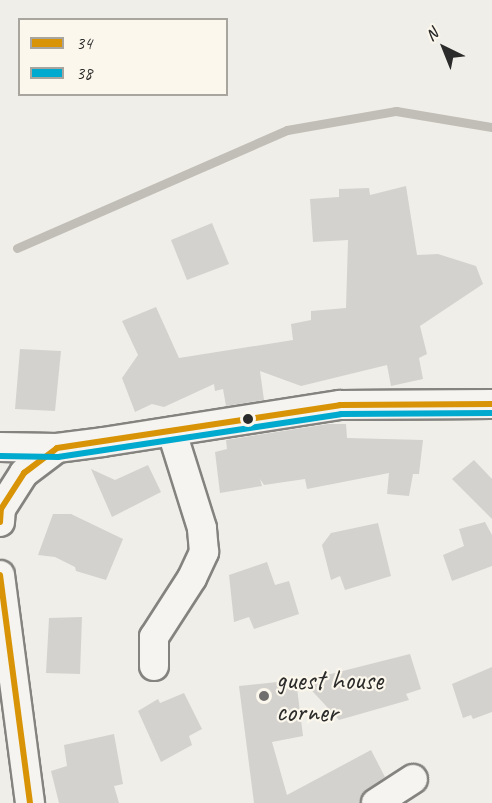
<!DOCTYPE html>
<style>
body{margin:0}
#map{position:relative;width:492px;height:803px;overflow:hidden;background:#f0eee8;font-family:Caveat,sans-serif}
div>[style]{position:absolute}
.stream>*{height:9px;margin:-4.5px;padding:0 4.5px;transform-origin:4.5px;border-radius:4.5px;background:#c0beb7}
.building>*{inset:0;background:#d4d2ce}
.roads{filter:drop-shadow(2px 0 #848380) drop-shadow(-2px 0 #848380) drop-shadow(0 2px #848380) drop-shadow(0 -2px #848380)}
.street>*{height:28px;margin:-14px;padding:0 14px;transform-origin:14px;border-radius:14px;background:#f5f4f0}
.bus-1>*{height:6px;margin:-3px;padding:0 3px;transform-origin:3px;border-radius:3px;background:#d89406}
.bus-2>*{height:6px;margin:-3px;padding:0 3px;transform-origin:3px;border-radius:3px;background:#00a9ce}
.dots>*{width:16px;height:16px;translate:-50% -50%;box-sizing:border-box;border:3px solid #fbf7ec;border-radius:50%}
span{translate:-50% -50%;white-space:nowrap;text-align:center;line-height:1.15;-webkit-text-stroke:4.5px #fbf7ec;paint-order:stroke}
.poi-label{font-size:28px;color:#2b2b2b}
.left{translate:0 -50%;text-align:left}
.legend{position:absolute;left:18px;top:18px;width:210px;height:78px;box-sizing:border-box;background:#fbf7ec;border:2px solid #a8a59f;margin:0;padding:8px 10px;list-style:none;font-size:18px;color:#2b2b2b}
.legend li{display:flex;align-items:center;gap:12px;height:30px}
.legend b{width:30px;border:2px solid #a8a59f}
.north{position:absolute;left:414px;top:18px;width:60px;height:60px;-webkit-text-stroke:4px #fbf7ec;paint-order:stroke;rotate:317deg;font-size:16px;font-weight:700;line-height:24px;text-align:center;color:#2b2b2b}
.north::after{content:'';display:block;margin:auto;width:21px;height:27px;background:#2b2b2b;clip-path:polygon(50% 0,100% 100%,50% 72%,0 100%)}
</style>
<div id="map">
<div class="stream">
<i style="left:17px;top:248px;width:295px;rotate:-23.6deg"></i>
<i style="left:287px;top:130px;width:111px;rotate:-9.9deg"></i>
<i style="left:396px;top:111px;width:97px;rotate:9.5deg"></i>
</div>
<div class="building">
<i style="clip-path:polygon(406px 186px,417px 255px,438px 254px,476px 266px,483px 284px,420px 326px,427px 354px,419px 358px,423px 379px,391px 386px,387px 365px,301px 386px,260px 371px,264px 400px,226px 406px,223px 389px,215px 391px,214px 384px,164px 407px,152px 404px,135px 412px,122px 378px,138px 355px,122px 321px,156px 307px,179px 358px,293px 340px,291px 324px,311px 320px,311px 311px,346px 308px,348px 240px,313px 242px,310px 199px,339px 197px,339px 189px,369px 188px,370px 195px)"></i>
<i style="clip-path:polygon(212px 223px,229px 264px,187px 280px,171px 240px)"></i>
<i style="clip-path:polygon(20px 349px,61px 351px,55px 411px,15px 409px)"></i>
<i style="clip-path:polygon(328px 424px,346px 424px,347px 438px,423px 440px,419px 474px,413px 474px,409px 496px,387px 494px,389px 473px,307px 489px,305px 479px,264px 485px,260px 479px,262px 486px,220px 493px,215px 452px,227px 449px,226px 440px)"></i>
<i style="clip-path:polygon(474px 460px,492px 479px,492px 519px,452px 479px)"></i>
<i style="clip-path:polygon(148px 465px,161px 492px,112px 517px,91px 469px,115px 480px)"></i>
<i style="clip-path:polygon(53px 514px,71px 514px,123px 539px,106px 580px,76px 571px,75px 567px,55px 557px,38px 555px)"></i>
<i style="clip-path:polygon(485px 522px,492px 535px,492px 566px,452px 581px,443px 555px,464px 546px,459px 529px)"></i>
<i style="clip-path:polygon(378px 523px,391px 576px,345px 590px,340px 576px,331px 580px,322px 545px,331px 533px)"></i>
<i style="clip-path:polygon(267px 562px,275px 585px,289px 581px,299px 614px,254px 629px,249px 617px,234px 622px,229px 575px)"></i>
<i style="clip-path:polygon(82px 617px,80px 674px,46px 673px,49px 618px)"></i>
<i style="clip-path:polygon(410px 654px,421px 689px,406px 694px,409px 700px,339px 720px,303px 681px)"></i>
<i style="clip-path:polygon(492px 667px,492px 712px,473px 719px,471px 715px,463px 718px,452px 684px)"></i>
<i style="clip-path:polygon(296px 680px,303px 736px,272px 742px,287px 795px,371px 750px,385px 777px,367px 790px,360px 803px,254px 803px,239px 686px)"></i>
<i style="clip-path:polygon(184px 693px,202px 729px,189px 736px,192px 745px,161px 762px,138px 711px,158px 699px,160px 703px)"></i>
<i style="clip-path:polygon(114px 734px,123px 784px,114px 786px,119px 803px,59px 803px,51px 771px,67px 766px,64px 745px)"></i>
</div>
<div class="roads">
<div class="street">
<i style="left:0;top:447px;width:57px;rotate:1deg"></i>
<i style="left:57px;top:448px;width:46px;rotate:-7.4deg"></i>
<i style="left:103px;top:442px;width:240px;rotate:-8.9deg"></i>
<i style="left:340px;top:405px;width:152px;rotate:-0.4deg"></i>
<i style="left:0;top:522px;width:13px;rotate:-86deg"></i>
<i style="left:1px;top:509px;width:43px;rotate:-57.4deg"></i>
<i style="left:24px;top:473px;width:41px;rotate:-37.1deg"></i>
<i style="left:0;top:575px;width:230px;rotate:82.5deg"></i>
<i style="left:154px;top:666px;width:29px;rotate:-90deg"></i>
<i style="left:154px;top:637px;width:70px;rotate:-57.2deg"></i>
<i style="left:192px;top:578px;width:29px;rotate:-65deg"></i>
<i style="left:204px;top:552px;width:24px;rotate:-95deg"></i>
<i style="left:202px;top:528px;width:101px;rotate:-107.4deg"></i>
<i style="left:376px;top:803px;width:44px;rotate:-33deg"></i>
</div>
</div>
<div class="bus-1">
<i style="left:0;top:522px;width:13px;rotate:-86deg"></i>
<i style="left:1px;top:509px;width:43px;rotate:-57.4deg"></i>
<i style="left:24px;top:473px;width:41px;rotate:-37.1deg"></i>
<i style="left:57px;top:448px;width:286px;rotate:-8.6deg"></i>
<i style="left:340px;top:405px;width:152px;rotate:-0.4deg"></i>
<i style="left:0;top:575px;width:230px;rotate:82.5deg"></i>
</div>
<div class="bus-2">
<i style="left:0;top:456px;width:58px;rotate:1deg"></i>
<i style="left:58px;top:457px;width:286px;rotate:-8.6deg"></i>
<i style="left:341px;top:414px;width:151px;rotate:-0.4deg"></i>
</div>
<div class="dots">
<i style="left:248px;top:419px;background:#2b2b2b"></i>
<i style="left:264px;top:696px;background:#706f6d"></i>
</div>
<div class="poi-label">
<span class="left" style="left:276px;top:696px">guest house<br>corner</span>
</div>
<ul class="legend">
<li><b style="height:8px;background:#d89406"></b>34</li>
<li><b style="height:8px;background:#00a9ce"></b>38</li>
</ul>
<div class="north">N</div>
</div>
